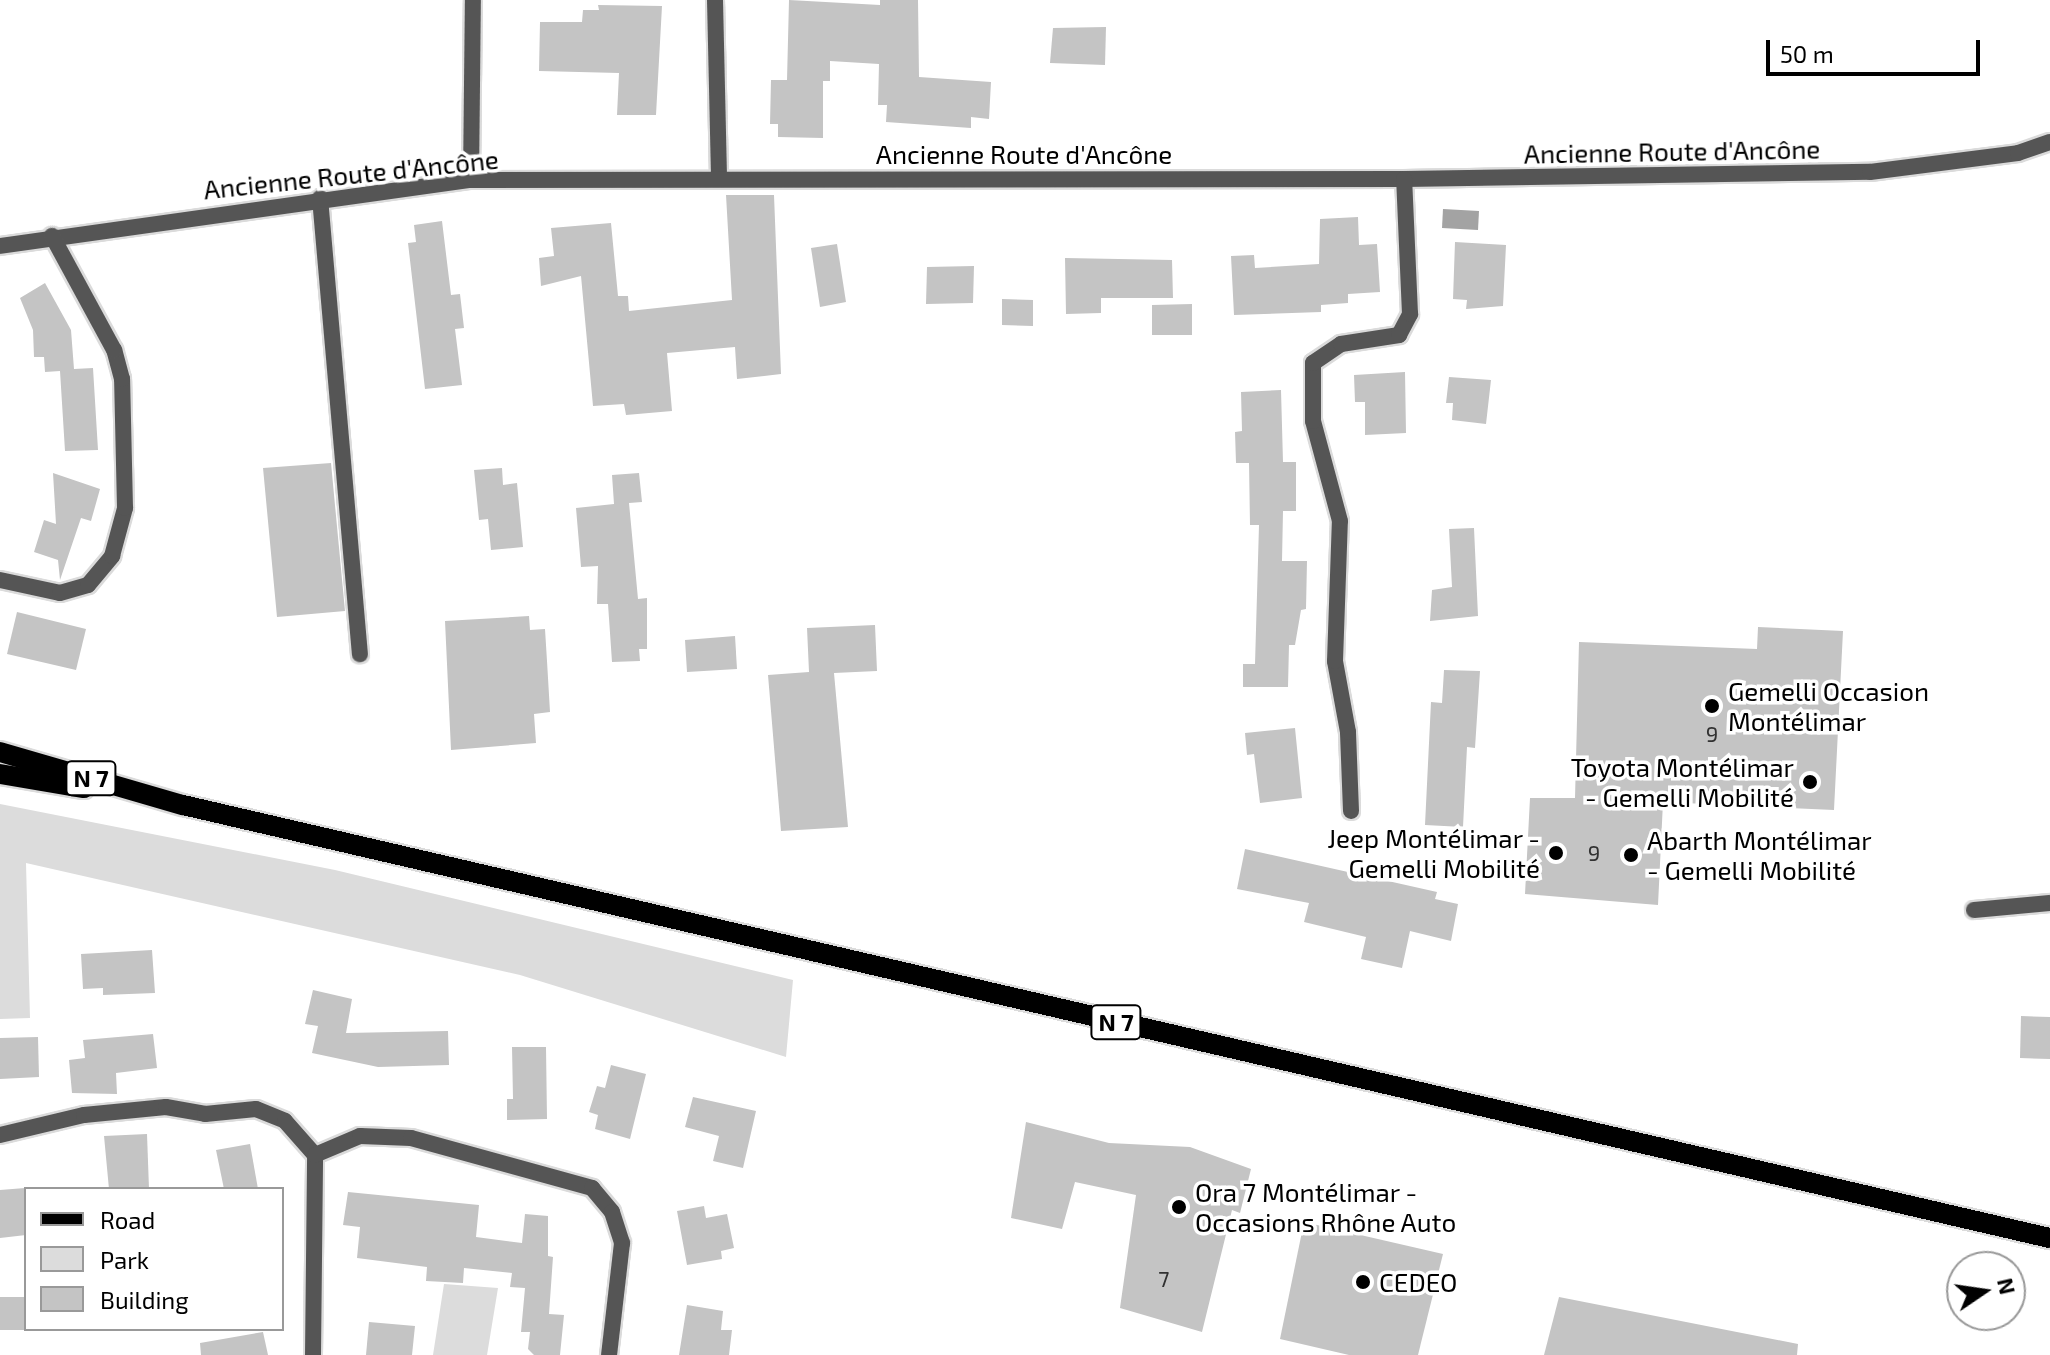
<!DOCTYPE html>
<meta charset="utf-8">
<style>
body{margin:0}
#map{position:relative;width:2050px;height:1355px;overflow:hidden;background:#fff;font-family:"Exo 2",sans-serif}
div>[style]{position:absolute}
.green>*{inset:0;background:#dcdcdc}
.water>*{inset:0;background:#a3a3a3}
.building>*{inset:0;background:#c4c4c4}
.roads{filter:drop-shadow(2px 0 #dbdbdb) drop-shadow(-2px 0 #dbdbdb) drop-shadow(0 2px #dbdbdb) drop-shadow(0 -2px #dbdbdb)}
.street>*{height:16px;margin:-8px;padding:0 8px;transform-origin:8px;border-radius:8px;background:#555}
.primary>*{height:20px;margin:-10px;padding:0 10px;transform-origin:10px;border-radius:10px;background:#000}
.dots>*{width:22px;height:22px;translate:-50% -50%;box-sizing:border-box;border:4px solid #fff;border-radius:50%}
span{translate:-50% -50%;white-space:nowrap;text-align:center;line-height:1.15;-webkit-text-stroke:7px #fff;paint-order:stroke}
.number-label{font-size:22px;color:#313131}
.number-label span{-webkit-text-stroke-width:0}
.shield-label span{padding:2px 6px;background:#fff;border:2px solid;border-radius:6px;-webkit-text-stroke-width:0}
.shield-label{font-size:24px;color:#000;font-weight:700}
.street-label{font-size:26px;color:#000}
.poi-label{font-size:26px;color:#000}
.left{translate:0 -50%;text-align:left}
.right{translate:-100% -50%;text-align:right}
.legend{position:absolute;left:24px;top:1187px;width:260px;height:144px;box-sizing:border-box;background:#fff;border:2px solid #999;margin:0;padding:10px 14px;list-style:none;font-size:24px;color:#000}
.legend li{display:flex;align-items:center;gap:16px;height:40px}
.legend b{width:40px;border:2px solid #999}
.north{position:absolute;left:1946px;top:1251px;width:80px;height:80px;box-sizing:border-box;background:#fff;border:2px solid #999;border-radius:50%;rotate:77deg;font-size:22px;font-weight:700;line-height:32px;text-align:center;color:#000}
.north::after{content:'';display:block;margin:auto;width:28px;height:36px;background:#000;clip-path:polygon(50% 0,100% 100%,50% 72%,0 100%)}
.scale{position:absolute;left:1766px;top:40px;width:214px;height:36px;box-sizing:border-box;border:4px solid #000;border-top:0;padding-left:10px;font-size:24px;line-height:28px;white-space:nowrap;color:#000;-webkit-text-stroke:6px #fff;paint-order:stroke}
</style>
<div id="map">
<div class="green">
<i style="clip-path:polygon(0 804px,335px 870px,793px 980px,786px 1057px,520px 975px,26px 863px,30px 1018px,0 1019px)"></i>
<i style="clip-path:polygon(444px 1284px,498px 1288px,487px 1355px,433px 1355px)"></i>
</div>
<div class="water">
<i style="clip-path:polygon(1443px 209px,1479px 211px,1478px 230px,1442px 228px)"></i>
</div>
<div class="building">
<i style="clip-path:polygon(789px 0,880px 5px,880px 0,918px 0,919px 77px,991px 82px,989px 119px,971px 117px,971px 128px,886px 122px,887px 105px,878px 105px,879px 64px,830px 61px,830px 81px,823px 81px,823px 138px,778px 137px,778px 124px,770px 124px,771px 80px,787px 80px)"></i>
<i style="clip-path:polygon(598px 5px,662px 6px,656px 115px,617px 115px,619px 73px,539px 71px,540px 22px,582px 22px,583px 10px,599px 10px)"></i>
<i style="clip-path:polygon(1106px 27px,1105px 65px,1050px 63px,1053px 28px)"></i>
<i style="clip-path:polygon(726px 195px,774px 195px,781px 374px,737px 379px,735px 347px,667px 353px,672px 411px,626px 415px,624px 404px,593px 406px,581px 276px,541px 286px,539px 258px,554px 256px,551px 228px,611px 223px,618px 296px,628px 296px,629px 311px,732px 300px)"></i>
<i style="clip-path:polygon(1358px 217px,1359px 245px,1377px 244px,1380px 292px,1348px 294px,1348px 303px,1321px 305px,1321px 312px,1234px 315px,1231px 256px,1254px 255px,1255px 268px,1319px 264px,1320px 219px)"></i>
<i style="clip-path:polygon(442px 221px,451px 295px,460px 294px,464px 328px,455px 329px,462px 385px,425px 389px,408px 243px,416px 242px,414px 225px)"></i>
<i style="clip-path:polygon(1455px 242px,1506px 245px,1503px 306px,1466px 309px,1467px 300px,1453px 299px)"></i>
<i style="clip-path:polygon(837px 244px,846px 302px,820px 307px,811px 248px)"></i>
<i style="clip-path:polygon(1065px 258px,1172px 260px,1173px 298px,1101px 298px,1101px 313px,1066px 314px)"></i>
<i style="clip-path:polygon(974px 266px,973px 303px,926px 304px,927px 267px)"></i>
<i style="clip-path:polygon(45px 283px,71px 330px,74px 369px,93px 368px,98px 450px,65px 451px,60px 371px,45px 372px,44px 357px,34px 357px,33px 330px,20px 298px)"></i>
<i style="clip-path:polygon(1002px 299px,1033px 300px,1033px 326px,1002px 325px)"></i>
<i style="clip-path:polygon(1192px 304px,1192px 335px,1152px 335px,1152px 305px)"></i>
<i style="clip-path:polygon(1405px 372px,1406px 433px,1365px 435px,1365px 402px,1355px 402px,1354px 375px)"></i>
<i style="clip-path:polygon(1449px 377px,1491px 380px,1486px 424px,1452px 420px,1453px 403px,1446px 403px)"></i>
<i style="clip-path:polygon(1281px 390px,1283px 462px,1296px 462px,1296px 511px,1283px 511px,1282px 561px,1307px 561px,1306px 609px,1301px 610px,1295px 645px,1289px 645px,1288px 687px,1243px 687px,1243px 664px,1255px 664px,1259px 525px,1250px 525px,1249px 463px,1236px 463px,1235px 432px,1242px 431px,1241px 392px)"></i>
<i style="clip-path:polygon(331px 463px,345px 611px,277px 617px,263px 468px)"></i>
<i style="clip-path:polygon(502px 468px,503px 485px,517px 483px,523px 547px,491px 550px,488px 519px,479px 520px,474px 470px)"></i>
<i style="clip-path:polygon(53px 473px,100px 489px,91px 521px,81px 518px,60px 580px,58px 560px,34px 552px,44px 520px,56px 524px)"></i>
<i style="clip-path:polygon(639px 473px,642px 502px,629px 503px,638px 599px,647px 598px,647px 649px,639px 649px,640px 661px,612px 662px,608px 604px,597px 604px,598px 566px,581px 567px,576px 508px,614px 504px,612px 475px)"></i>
<i style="clip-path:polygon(1474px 528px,1478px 616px,1430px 621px,1432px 590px,1452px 587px,1449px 529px)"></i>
<i style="clip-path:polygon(17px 612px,86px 629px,76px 670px,7px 654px)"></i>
<i style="clip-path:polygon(529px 616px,530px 630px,545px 629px,547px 661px,550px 712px,534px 714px,536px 743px,451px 750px,445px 621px)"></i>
<i style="clip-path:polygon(875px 625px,877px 671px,834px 673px,848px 827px,781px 831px,768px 675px,809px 672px,807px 628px)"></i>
<i style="clip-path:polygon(1758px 627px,1843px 631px,1834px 810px,1663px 802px,1658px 905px,1525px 894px,1530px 798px,1575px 798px,1579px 642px,1757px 649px)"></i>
<i style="clip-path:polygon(735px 636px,737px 669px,687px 672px,685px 640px)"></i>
<i style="clip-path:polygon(1444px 670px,1480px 671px,1475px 748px,1467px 747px,1463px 827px,1425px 825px,1431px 702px,1442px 703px)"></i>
<i style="clip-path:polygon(1295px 728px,1302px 798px,1260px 803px,1254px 754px,1247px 755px,1245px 733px)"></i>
<i style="clip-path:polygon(1245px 849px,1437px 892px,1435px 899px,1458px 904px,1451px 941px,1410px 931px,1402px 968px,1361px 959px,1366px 937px,1304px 922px,1309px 903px,1237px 889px)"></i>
<i style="clip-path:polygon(152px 950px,155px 993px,103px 995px,103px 988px,83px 989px,81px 954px)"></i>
<i style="clip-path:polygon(313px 990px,352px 999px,346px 1033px,448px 1031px,449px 1065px,378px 1067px,312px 1053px,318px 1026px,305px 1024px)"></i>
<i style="clip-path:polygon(2021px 1016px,2050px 1017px,2050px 1059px,2020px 1058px)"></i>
<i style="clip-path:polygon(153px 1034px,157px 1068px,116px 1073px,117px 1094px,72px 1093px,69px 1060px,85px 1058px,83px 1040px)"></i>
<i style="clip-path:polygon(38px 1037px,39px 1077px,0 1079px,0 1038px)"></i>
<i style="clip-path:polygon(512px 1047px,546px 1047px,547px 1119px,507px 1120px,507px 1099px,513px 1099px)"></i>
<i style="clip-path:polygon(611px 1065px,646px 1074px,630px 1139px,595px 1129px,598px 1115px,589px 1112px,597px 1086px,605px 1088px)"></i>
<i style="clip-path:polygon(693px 1097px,756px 1111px,743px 1168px,713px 1161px,719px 1136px,685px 1127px)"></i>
<i style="clip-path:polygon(1026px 1122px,1109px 1143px,1190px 1147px,1251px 1169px,1240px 1213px,1232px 1210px,1202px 1332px,1120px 1308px,1136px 1195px,1075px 1182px,1062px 1229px,1011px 1218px)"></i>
<i style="clip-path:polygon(147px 1134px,149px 1189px,109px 1189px,104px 1136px)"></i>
<i style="clip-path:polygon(250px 1144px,258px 1189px,224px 1189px,216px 1150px)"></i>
<i style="clip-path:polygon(25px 1188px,26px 1235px,0 1238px,0 1190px)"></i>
<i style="clip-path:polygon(348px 1192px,479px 1205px,476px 1237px,522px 1243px,525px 1214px,548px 1216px,548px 1256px,553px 1257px,549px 1314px,564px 1315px,560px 1355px,534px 1355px,528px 1349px,530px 1332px,521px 1332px,525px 1288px,510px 1287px,512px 1273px,464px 1268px,463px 1283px,426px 1281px,427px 1267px,357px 1258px,360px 1227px,343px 1225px)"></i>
<i style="clip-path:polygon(704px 1206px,706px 1218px,727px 1214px,734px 1248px,721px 1251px,722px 1259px,687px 1265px,677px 1211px)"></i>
<i style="clip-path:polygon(1304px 1222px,1443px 1254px,1418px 1355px,1349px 1355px,1280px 1339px)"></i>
<i style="clip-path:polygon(0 1297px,26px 1297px,26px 1330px,0 1330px)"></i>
<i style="clip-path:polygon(1559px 1297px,1798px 1344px,1797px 1355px,1544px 1355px)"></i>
<i style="clip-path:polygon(687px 1305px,723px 1311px,721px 1330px,732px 1330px,729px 1355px,679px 1355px)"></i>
<i style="clip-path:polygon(369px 1322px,415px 1326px,412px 1355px,366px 1355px)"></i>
<i style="clip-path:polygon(263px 1332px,268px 1355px,201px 1355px,200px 1343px)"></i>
</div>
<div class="roads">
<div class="street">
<i style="left:715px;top:0;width:178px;rotate:88.7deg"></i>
<i style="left:471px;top:180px;width:180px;rotate:-89.4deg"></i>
<i style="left:320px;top:198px;width:458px;rotate:85deg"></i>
<i style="left:0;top:246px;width:476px;rotate:-8deg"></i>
<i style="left:471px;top:180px;width:933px;rotate:-0.06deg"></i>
<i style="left:1404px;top:179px;width:466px;rotate:-0.9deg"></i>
<i style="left:1870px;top:172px;width:149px;rotate:-7.3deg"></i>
<i style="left:2018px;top:153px;width:34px;rotate:-19deg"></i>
<i style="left:0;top:580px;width:61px;rotate:12.2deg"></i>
<i style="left:60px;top:593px;width:29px;rotate:-16deg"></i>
<i style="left:88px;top:585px;width:38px;rotate:-50deg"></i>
<i style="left:112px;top:556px;width:50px;rotate:-74.8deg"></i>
<i style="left:125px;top:508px;width:129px;rotate:-91.3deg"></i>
<i style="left:122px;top:379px;width:30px;rotate:-105deg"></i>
<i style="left:114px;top:350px;width:130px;rotate:-118.5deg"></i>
<i style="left:1351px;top:811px;width:79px;rotate:-92.2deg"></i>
<i style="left:1348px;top:732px;width:72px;rotate:-100.4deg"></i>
<i style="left:1335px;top:661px;width:140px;rotate:-88deg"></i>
<i style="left:1340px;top:521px;width:104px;rotate:-105.1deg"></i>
<i style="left:1313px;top:421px;width:58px;rotate:-90deg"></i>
<i style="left:1313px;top:363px;width:34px;rotate:-34deg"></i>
<i style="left:1341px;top:344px;width:59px;rotate:-8.8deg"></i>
<i style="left:1399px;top:335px;width:24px;rotate:-62deg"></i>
<i style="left:1410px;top:314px;width:135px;rotate:-92.5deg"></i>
<i style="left:1974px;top:910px;width:76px;rotate:-5.3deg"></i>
<i style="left:0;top:1135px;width:86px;rotate:-13.4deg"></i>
<i style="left:84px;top:1115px;width:82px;rotate:-5.6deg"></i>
<i style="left:166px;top:1107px;width:40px;rotate:10deg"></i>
<i style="left:205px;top:1114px;width:51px;rotate:-5.6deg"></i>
<i style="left:256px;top:1109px;width:31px;rotate:22deg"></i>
<i style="left:285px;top:1121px;width:45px;rotate:48.6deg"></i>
<i style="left:313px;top:1355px;width:200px;rotate:-89.4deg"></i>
<i style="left:315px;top:1155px;width:49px;rotate:-22.9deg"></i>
<i style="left:360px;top:1136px;width:51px;rotate:2.2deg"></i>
<i style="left:411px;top:1138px;width:188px;rotate:15.4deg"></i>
<i style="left:592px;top:1188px;width:31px;rotate:50deg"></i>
<i style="left:612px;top:1212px;width:33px;rotate:72deg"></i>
<i style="left:622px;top:1243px;width:113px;rotate:96.6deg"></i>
</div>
<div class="primary">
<i style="left:0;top:752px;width:191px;rotate:16.2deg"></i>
<i style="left:183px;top:805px;width:1917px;rotate:13.06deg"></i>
<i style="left:0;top:774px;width:85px;rotate:9.5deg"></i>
</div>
</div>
<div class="dots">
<i style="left:1712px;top:706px;background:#000"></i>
<i style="left:1810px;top:782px;background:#000"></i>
<i style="left:1556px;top:853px;background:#000"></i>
<i style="left:1631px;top:855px;background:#000"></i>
<i style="left:1179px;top:1207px;background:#000"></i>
<i style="left:1363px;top:1282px;background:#000"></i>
</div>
<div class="number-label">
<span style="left:1712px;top:734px">9</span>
<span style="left:1594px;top:853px">9</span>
<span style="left:1164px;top:1279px">7</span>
</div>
<div class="shield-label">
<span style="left:91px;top:778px">N 7</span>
<span style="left:1116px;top:1022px">N 7</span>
</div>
<div class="street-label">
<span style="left:1672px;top:151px;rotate:-1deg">Ancienne Route d'Ancône</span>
<span style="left:1024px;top:154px">Ancienne Route d'Ancône</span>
<span style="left:351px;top:174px;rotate:-6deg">Ancienne Route d'Ancône</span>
</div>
<div class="poi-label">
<span class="left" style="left:1728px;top:706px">Gemelli Occasion<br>Montélimar</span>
<span class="right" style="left:1794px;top:782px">Toyota Montélimar<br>- Gemelli Mobilité</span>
<span class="right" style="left:1540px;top:853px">Jeep Montélimar -<br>Gemelli Mobilité</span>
<span class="left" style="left:1647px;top:855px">Abarth Montélimar<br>- Gemelli Mobilité</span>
<span class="left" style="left:1195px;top:1207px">Ora 7 Montélimar -<br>Occasions Rhône Auto</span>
<span class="left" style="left:1379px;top:1282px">CEDEO</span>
</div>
<ul class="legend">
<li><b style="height:10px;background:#000"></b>Road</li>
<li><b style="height:22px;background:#dcdcdc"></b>Park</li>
<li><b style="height:22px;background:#c4c4c4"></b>Building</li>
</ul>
<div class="north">N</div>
<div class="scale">50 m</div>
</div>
